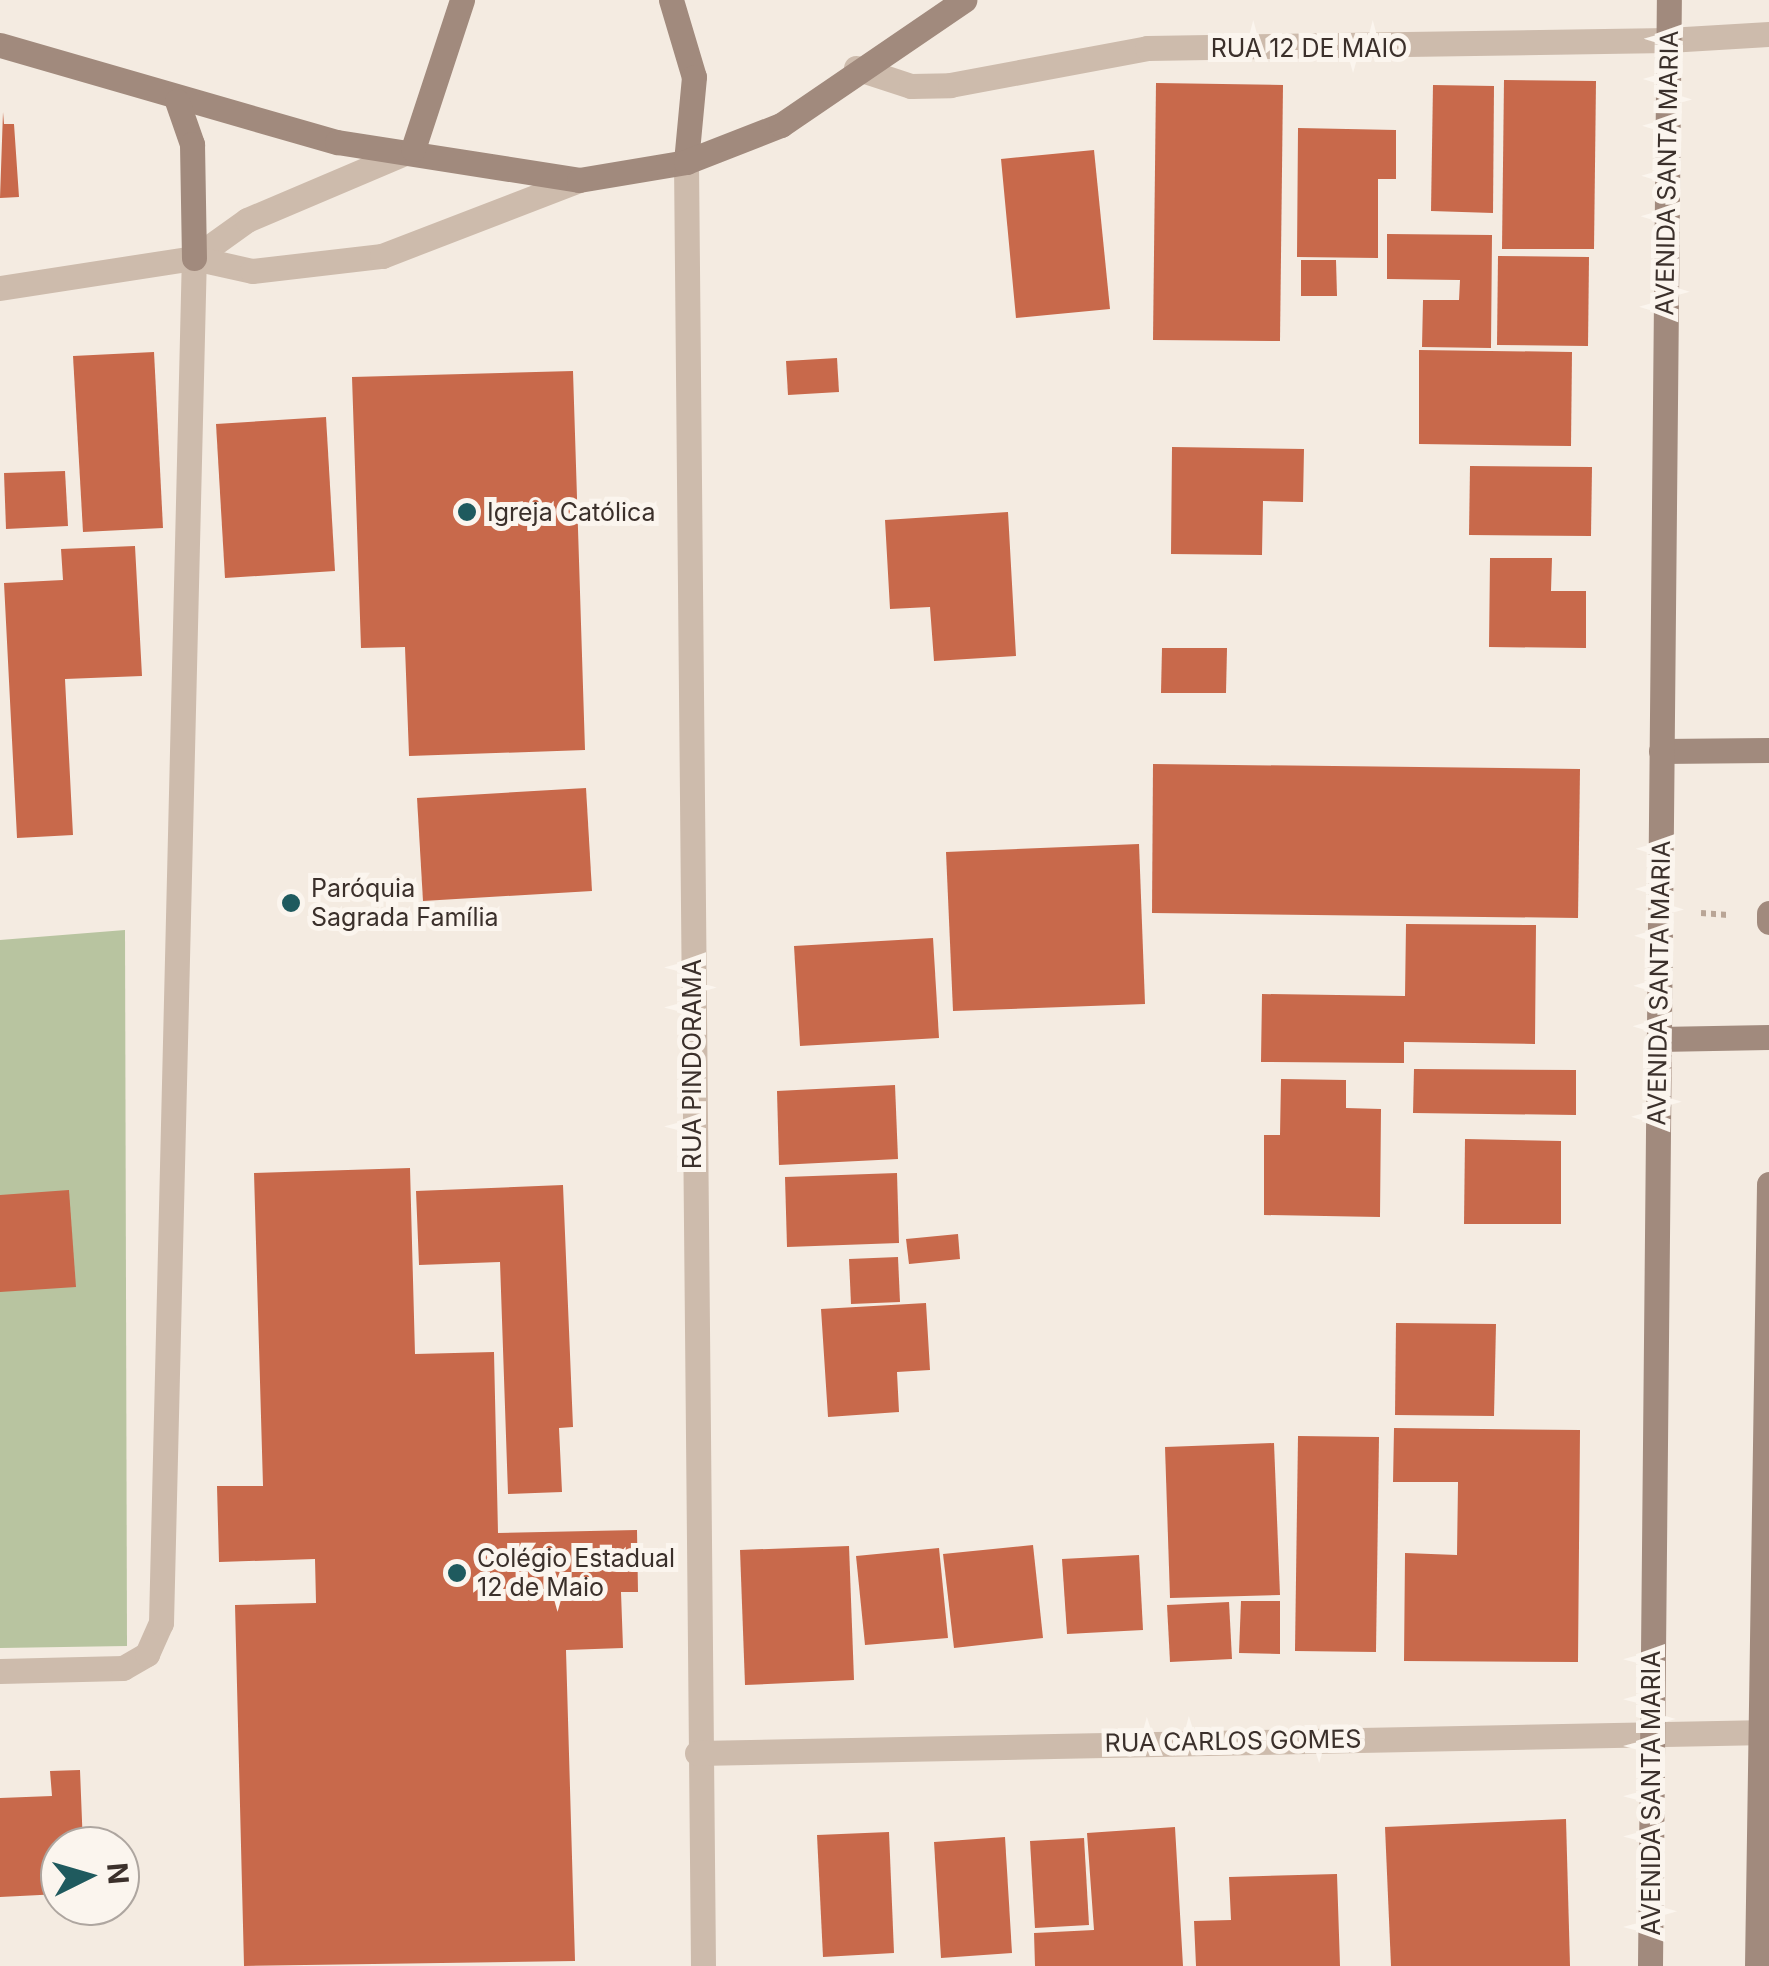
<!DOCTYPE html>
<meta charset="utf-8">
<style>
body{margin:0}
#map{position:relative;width:1769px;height:1966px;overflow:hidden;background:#f4ebe1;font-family:Inter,sans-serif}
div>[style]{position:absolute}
.green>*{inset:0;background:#b8c4a0}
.building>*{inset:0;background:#c8694b}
.path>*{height:6px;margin-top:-3px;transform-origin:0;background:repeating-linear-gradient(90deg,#b9a596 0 5px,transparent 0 10px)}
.pedestrian>*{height:25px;margin:-12.5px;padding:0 12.5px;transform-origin:12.5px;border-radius:12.5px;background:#cdbbac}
.minor>*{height:25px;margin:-12.5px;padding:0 12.5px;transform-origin:12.5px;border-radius:12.5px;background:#cdbbac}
.tertiary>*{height:25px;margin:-12.5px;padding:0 12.5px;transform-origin:12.5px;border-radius:12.5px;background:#cdbbac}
.secondary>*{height:25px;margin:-12.5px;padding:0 12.5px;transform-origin:12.5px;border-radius:12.5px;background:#a18a7d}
.dots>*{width:28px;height:28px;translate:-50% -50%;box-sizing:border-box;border:5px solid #fbf5ee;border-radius:50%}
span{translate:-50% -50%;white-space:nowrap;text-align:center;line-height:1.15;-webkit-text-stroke:10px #fbf5ee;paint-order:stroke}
.street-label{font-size:25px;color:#3b302b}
.poi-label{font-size:25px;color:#3b302b}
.left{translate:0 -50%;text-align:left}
.north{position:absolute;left:40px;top:1826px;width:100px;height:100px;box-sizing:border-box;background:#fbf5ee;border:2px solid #aea6a0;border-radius:50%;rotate:85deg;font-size:28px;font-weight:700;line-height:40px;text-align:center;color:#3b302b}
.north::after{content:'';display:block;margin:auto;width:35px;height:45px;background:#1f5a5e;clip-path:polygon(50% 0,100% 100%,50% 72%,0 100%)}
</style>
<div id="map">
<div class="green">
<i style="clip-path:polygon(125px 930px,127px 1646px,0 1648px,0 940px)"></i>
</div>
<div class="building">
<i style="clip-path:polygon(1504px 80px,1596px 81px,1594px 249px,1502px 249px)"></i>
<i style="clip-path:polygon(1156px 83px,1283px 85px,1280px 341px,1153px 340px)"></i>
<i style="clip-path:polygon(1433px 85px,1494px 86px,1493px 213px,1431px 211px)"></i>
<i style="clip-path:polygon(3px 112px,4px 124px,14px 124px,19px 197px,0 198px)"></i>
<i style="clip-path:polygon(1298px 128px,1396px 130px,1396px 179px,1378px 179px,1378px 258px,1297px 257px)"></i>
<i style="clip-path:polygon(1094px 150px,1110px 309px,1016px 318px,1001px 159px)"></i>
<i style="clip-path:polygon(1387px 234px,1492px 235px,1491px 348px,1422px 347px,1423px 300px,1459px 300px,1460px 280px,1387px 279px)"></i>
<i style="clip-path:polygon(1498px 256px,1589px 257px,1588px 346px,1497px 345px)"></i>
<i style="clip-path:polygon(1301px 260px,1336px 260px,1337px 296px,1301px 296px)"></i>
<i style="clip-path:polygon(1419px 350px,1572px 352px,1571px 446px,1419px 444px)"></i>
<i style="clip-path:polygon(154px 352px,163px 528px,83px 532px,73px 356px)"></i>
<i style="clip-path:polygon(837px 358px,839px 392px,788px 395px,786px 361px)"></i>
<i style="clip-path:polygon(573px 371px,585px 750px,409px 756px,405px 647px,361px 648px,352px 377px)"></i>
<i style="clip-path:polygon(326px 417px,335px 571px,225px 578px,216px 424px)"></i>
<i style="clip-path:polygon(1172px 447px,1304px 449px,1303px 502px,1263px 501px,1262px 555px,1171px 554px)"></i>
<i style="clip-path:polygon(1470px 466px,1592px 467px,1591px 536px,1469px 535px)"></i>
<i style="clip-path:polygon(65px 471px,68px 526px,6px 529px,4px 473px)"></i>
<i style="clip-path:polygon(1008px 512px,1016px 656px,934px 661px,930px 607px,890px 609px,885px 520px)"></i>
<i style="clip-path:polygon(135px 546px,142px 676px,65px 679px,73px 835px,17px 838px,4px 583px,63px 580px,61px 549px)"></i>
<i style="clip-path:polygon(1490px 558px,1552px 558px,1551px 591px,1586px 591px,1586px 648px,1489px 647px)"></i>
<i style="clip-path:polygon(1162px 648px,1227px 648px,1226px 693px,1161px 693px)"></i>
<i style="clip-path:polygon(1153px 764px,1580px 769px,1578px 918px,1152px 913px)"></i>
<i style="clip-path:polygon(586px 788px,592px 891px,423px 901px,417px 798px)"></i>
<i style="clip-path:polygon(1139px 844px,1145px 1004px,953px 1011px,946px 852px)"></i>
<i style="clip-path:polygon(1406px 924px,1536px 925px,1535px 1044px,1404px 1042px,1404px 1063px,1261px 1062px,1262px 994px,1405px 996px)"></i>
<i style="clip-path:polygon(933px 938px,939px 1038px,800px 1046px,794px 946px)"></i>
<i style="clip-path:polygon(1414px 1069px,1576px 1070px,1576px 1115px,1413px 1113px)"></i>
<i style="clip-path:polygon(1281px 1079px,1346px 1080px,1346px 1108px,1381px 1109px,1380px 1217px,1264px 1215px,1264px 1135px,1280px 1135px)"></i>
<i style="clip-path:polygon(895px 1085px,898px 1159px,779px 1165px,777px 1091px)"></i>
<i style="clip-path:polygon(1465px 1139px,1561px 1141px,1561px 1224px,1464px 1224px)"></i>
<i style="clip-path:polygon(410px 1168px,415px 1354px,494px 1352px,498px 1533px,637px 1530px,638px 1592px,621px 1592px,623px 1648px,566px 1650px,575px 1961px,244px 1966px,235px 1605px,316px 1603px,315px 1559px,219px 1562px,217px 1486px,263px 1486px,254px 1173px)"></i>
<i style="clip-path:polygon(897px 1173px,899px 1243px,787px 1247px,785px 1177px)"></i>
<i style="clip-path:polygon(563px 1185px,573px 1427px,559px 1428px,562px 1492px,508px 1494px,500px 1262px,419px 1265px,416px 1191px)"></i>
<i style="clip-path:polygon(69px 1190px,76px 1287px,0 1292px,0 1195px)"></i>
<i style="clip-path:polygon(958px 1234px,960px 1259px,909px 1264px,906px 1239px)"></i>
<i style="clip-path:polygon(898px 1257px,900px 1302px,851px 1304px,849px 1259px)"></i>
<i style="clip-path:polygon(926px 1303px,930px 1370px,897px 1372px,899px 1412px,828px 1417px,821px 1309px)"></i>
<i style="clip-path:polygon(1396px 1323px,1496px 1324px,1494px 1416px,1395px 1415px)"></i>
<i style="clip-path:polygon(1394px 1428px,1580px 1430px,1578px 1662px,1404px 1661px,1405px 1553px,1457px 1555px,1458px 1482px,1393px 1482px)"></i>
<i style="clip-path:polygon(1298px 1436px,1379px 1437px,1376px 1652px,1295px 1651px)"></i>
<i style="clip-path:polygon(1274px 1443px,1280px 1595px,1170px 1598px,1165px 1447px)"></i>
<i style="clip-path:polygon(1033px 1545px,1043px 1638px,954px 1648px,943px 1554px)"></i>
<i style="clip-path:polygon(849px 1546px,854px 1680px,745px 1685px,740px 1550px)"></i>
<i style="clip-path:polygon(939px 1548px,948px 1638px,865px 1645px,856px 1556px)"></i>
<i style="clip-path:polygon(1139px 1555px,1143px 1630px,1067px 1634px,1062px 1559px)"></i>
<i style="clip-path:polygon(1241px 1601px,1280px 1601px,1280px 1654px,1239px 1653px)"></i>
<i style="clip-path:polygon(1229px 1602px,1232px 1659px,1170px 1662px,1167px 1605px)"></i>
<i style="clip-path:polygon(80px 1770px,83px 1846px,60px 1846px,60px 1894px,0 1897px,0 1798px,52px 1796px,50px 1771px)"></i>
<i style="clip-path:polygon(1566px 1819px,1570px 1966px,1391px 1966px,1385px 1827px)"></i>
<i style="clip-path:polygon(1175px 1827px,1183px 1966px,1035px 1966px,1034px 1933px,1094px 1930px,1087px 1833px)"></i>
<i style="clip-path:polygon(889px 1832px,894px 1953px,823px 1957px,817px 1835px)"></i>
<i style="clip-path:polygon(1005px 1837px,1012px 1953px,941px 1958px,934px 1842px)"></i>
<i style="clip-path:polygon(1084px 1838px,1089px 1925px,1035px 1928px,1030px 1841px)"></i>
<i style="clip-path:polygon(1337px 1874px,1340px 1966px,1196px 1966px,1194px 1921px,1231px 1920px,1229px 1877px)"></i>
</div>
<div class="path">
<i style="left:1701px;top:913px;width:27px;rotate:4deg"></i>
</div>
<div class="pedestrian">
<i style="left:1668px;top:40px;width:101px;rotate:-3.4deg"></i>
</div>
<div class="minor">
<i style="left:686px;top:162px;width:1804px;rotate:89.46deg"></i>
<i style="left:0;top:1671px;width:123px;rotate:-1.4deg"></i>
<i style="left:123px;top:1668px;width:28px;rotate:-30deg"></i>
<i style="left:147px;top:1654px;width:34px;rotate:-66deg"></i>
<i style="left:161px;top:1623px;width:1365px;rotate:-88.62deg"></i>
<i style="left:697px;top:1753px;width:1072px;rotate:-1.12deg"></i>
</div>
<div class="tertiary">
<i style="left:856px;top:68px;width:58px;rotate:18.1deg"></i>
<i style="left:911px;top:86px;width:39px;rotate:-1deg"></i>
<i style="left:950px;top:85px;width:200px;rotate:-10.6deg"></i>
<i style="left:1147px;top:48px;width:521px;rotate:-0.88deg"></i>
<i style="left:194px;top:258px;width:65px;rotate:-35.6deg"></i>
<i style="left:247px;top:220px;width:179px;rotate:-23deg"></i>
<i style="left:0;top:288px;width:196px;rotate:-8.8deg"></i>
<i style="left:194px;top:258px;width:59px;rotate:12.6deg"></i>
<i style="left:252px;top:271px;width:131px;rotate:-6.6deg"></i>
<i style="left:382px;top:256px;width:211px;rotate:-21.1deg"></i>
</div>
<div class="secondary">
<i style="left:671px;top:0;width:80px;rotate:73.4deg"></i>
<i style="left:694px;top:77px;width:85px;rotate:95.4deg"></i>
<i style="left:0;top:45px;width:351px;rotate:16.1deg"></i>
<i style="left:337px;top:142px;width:245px;rotate:8.9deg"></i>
<i style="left:579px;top:180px;width:109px;rotate:-9.5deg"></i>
<i style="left:686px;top:162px;width:102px;rotate:-21.3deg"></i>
<i style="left:781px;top:125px;width:222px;rotate:-34.3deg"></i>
<i style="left:177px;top:101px;width:46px;rotate:70.8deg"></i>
<i style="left:192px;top:144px;width:114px;rotate:89deg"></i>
<i style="left:413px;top:149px;width:157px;rotate:-71.8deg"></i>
<i style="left:1661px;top:751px;width:108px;rotate:-0.5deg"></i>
<i style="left:1769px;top:913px;width:9px;rotate:90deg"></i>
<i style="left:1658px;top:1039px;width:111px;rotate:-1deg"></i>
<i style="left:1650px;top:1966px;width:1966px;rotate:-89.45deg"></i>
<i style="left:1757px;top:1966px;width:782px;rotate:-89.12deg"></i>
</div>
<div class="dots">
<i style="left:467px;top:512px;background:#1f5a5e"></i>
<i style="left:291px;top:903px;background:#1f5a5e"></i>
<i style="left:457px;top:1573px;background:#1f5a5e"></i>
</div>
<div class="street-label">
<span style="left:1309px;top:48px">RUA 12 DE MAIO</span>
<span style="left:1667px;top:173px;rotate:-89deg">AVENIDA SANTA MARIA</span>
<span style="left:1659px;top:983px;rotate:-89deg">AVENIDA SANTA MARIA</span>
<span style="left:692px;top:1064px;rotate:-90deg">RUA PINDORAMA</span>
<span style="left:1233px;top:1741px;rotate:-1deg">RUA CARLOS GOMES</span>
<span style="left:1651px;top:1793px;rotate:-90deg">AVENIDA SANTA MARIA</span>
</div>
<div class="poi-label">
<span class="left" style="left:487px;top:512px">Igreja Católica</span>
<span class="left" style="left:311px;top:903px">Paróquia<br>Sagrada Família</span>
<span class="left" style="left:477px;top:1573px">Colégio Estadual<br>12 de Maio</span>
</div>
<div class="north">N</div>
</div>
